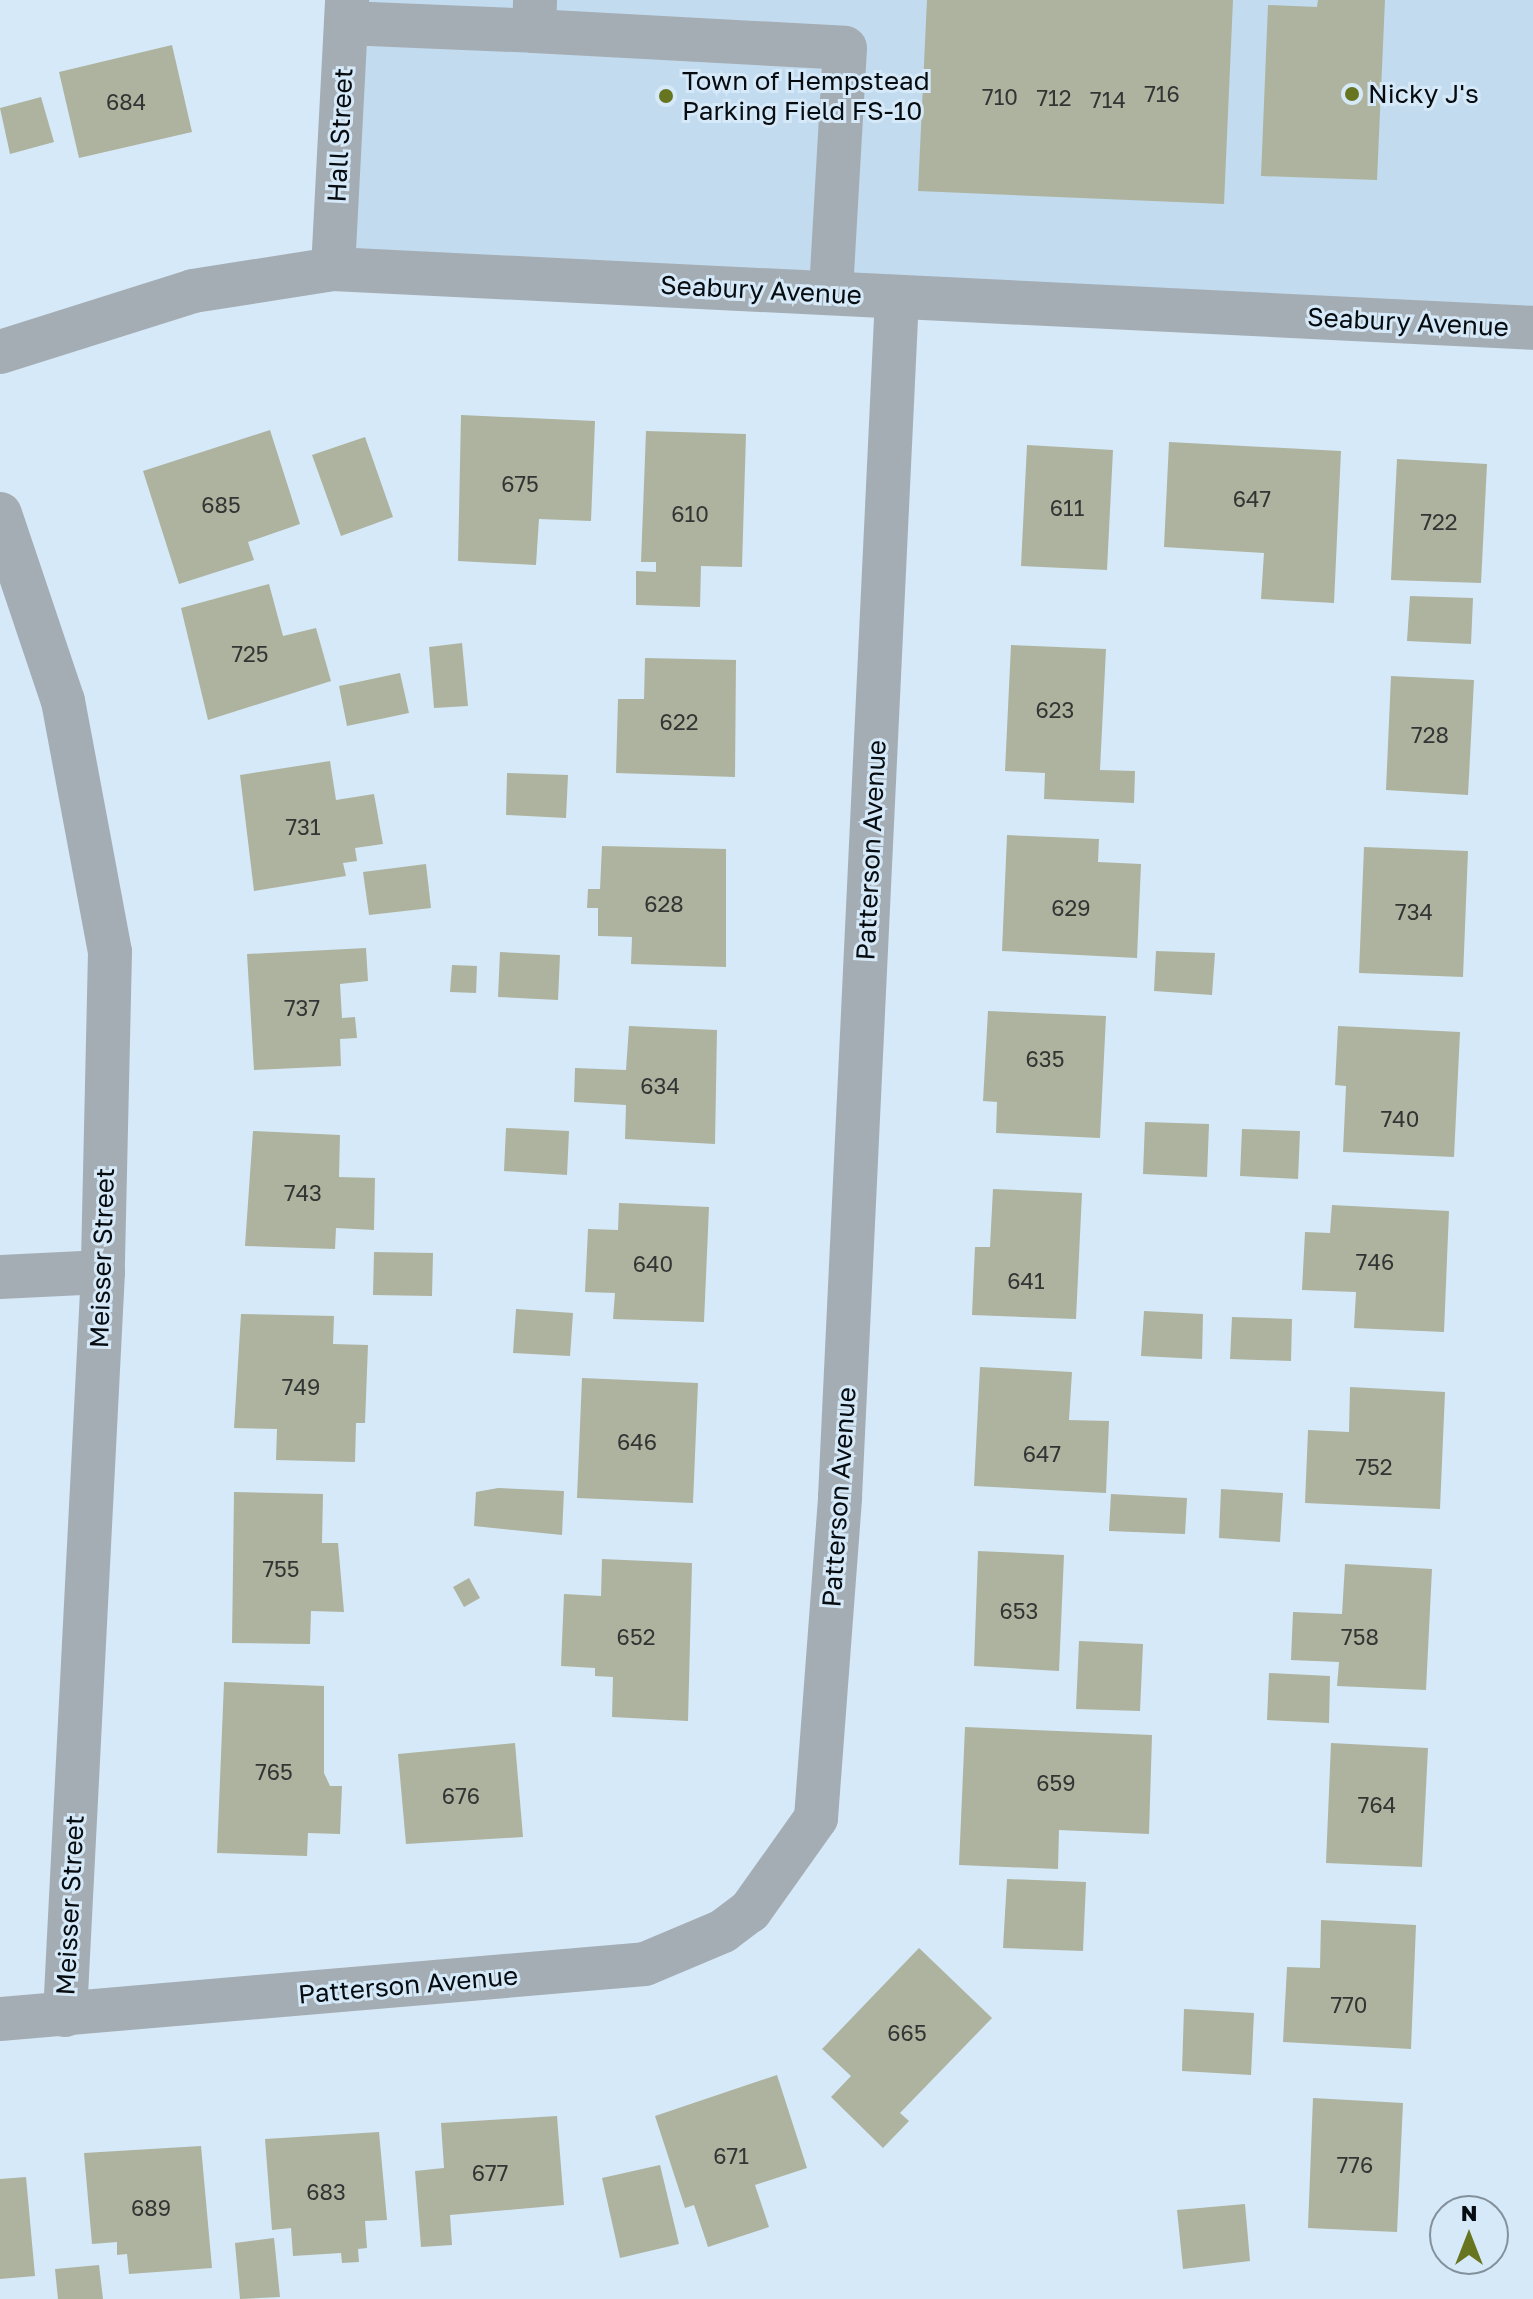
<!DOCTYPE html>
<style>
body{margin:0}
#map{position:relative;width:1533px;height:2299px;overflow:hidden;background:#d6e9f8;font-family:"Golos Text",sans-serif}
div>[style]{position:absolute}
.built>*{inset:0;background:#c2dbee}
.building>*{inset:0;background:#aeb39f}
.minor>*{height:44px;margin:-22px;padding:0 22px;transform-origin:22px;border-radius:22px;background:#a5adb4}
.dots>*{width:22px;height:22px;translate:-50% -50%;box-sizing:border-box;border:4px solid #d6e9f8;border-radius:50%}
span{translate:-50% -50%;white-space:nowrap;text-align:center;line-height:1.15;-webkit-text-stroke:6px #d6e9f8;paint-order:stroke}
.number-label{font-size:22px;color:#313634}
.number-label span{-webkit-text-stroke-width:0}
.poi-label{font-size:26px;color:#070c11}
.left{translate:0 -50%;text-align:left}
.street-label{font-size:26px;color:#070c11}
.north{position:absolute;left:1429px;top:2195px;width:80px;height:80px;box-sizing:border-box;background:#d6e9f8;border:2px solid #83919c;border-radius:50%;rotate:0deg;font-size:22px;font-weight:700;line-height:32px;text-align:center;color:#070c11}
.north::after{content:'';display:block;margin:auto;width:28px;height:36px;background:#677521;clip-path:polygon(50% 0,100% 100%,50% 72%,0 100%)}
</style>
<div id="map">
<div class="built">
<i style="clip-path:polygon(347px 0,1533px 0,1533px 329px,333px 269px)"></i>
</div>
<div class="building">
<i style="clip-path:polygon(927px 0,1233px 0,1224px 204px,918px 191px)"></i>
<i style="clip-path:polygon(1318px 0,1385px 0,1377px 180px,1261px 176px,1268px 5px,1317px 7px)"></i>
<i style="clip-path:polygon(172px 45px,192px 132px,79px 158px,59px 72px)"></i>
<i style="clip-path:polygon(41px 97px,54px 142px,10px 154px,0 108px)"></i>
<i style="clip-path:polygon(461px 415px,595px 421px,591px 521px,539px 519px,536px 565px,458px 561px)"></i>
<i style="clip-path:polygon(270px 430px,300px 524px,248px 542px,254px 560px,179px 584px,143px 471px)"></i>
<i style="clip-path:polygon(646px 431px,746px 434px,742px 567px,701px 566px,700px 607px,636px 605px,636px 571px,656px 572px,656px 562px,641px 562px)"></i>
<i style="clip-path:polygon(365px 437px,393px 517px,341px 536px,312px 455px)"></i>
<i style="clip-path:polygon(1169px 442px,1341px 451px,1334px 603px,1261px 599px,1264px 553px,1164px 547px)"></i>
<i style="clip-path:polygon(1027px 445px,1113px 450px,1107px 570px,1021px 566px)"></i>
<i style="clip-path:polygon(1397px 459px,1487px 464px,1481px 583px,1391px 580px)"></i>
<i style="clip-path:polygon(269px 584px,283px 636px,316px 628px,331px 681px,208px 720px,181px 608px)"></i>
<i style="clip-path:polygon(1410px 596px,1473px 598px,1471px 644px,1407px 641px)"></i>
<i style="clip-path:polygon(462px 643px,468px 706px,434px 708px,429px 647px)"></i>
<i style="clip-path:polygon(1011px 645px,1106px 649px,1100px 770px,1135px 771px,1134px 803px,1044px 799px,1045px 773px,1005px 771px)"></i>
<i style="clip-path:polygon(645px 658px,736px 660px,735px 777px,616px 773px,618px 699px,644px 699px)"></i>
<i style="clip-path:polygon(400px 673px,409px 713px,347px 726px,339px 686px)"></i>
<i style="clip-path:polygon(1391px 676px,1474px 680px,1468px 795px,1386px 790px)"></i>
<i style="clip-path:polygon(330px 761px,336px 800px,374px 794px,383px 844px,355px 848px,357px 861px,343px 863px,346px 876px,254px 891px,240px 775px)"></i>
<i style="clip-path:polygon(507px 773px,568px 775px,566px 818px,506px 815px)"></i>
<i style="clip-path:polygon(1007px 835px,1099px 839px,1098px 862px,1141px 864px,1137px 958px,1002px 951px)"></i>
<i style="clip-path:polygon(602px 846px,726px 849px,726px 967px,631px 964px,632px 937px,598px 936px,598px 908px,587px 908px,588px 889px,600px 889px)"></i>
<i style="clip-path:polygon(1364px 847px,1468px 851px,1463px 977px,1359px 973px)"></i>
<i style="clip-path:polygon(426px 864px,431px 908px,369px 915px,363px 872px)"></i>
<i style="clip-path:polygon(366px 948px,368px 981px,340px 984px,342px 1018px,355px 1017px,357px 1038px,340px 1039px,341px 1066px,254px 1070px,247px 954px)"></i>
<i style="clip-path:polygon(1156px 951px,1215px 953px,1212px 995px,1154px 991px)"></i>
<i style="clip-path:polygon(500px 952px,560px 955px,558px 1000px,498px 997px)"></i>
<i style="clip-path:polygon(452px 965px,477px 966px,476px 993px,450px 992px)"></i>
<i style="clip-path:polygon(988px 1011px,1106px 1016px,1100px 1138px,996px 1133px,997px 1102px,983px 1101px)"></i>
<i style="clip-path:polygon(629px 1026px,717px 1030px,715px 1144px,625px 1139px,626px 1105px,574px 1102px,575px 1068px,626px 1070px)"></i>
<i style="clip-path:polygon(1338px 1026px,1460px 1032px,1454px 1157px,1343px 1152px,1346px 1086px,1335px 1085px)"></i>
<i style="clip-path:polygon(1145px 1122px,1209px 1124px,1207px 1177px,1143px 1174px)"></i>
<i style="clip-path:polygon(506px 1128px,569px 1131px,567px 1175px,504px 1171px)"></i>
<i style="clip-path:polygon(1242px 1129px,1300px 1131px,1298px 1179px,1240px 1176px)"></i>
<i style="clip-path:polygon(253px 1131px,340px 1135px,339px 1177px,375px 1178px,374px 1230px,336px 1228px,335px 1249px,245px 1246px)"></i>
<i style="clip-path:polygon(993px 1189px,1082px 1193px,1076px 1319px,972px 1315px,975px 1247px,990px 1247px)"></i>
<i style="clip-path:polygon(619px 1203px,709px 1207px,704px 1322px,613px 1319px,615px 1293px,585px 1292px,588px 1229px,618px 1230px)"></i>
<i style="clip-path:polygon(1332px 1205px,1449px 1211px,1444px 1332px,1354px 1328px,1356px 1292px,1302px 1290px,1305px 1232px,1330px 1233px)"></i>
<i style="clip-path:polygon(374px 1252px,433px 1253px,432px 1296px,373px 1295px)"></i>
<i style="clip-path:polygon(516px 1309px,573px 1313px,570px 1356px,513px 1353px)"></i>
<i style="clip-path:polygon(1144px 1311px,1203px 1314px,1202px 1359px,1141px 1356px)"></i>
<i style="clip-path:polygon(241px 1314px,334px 1316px,333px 1344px,368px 1345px,365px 1423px,356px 1423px,355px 1462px,276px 1460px,277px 1429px,234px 1428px)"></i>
<i style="clip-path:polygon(1232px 1317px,1292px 1319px,1291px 1361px,1230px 1359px)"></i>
<i style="clip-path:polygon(980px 1367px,1072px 1372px,1069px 1420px,1109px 1421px,1106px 1493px,974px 1486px)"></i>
<i style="clip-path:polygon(582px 1378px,698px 1383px,693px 1503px,577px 1498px)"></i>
<i style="clip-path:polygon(1350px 1387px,1445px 1392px,1440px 1509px,1305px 1503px,1308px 1430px,1349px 1432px)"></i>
<i style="clip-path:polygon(498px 1488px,564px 1491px,562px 1535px,474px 1526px,476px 1492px)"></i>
<i style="clip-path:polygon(1221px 1489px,1283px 1493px,1280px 1542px,1219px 1538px)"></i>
<i style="clip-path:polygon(234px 1492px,323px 1494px,322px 1543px,338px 1543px,344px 1612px,311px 1611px,310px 1644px,232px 1643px)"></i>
<i style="clip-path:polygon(1111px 1494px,1187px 1498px,1185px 1534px,1109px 1531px)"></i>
<i style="clip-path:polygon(978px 1551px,1064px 1555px,1059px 1671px,974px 1666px)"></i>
<i style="clip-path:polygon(602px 1559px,692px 1563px,688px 1721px,612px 1717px,613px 1677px,595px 1676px,595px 1668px,561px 1666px,564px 1594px,601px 1596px)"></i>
<i style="clip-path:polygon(1345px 1564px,1432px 1569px,1426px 1690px,1337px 1686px,1339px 1662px,1291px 1660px,1293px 1612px,1342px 1614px)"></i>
<i style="clip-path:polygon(469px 1578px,480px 1598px,464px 1607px,453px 1587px)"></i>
<i style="clip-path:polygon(1079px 1641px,1143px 1644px,1140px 1711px,1076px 1709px)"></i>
<i style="clip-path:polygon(1269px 1673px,1330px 1676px,1329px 1723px,1267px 1720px)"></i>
<i style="clip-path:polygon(224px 1682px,324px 1686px,324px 1773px,330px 1786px,342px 1786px,340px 1834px,308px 1833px,307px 1856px,217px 1853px)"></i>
<i style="clip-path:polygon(965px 1727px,1152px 1735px,1149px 1834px,1059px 1830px,1058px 1869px,959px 1865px)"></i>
<i style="clip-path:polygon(515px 1743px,523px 1837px,406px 1844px,398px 1754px)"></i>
<i style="clip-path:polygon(1331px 1743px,1428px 1748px,1422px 1867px,1326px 1863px)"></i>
<i style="clip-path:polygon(1007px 1879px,1086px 1882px,1083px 1951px,1003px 1948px)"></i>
<i style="clip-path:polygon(1321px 1920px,1416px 1925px,1411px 2049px,1283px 2042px,1287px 1967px,1320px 1968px)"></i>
<i style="clip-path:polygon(919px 1948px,992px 2018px,900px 2113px,909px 2121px,883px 2148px,831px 2097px,851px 2076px,822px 2049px)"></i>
<i style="clip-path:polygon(1184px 2009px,1254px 2013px,1251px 2075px,1182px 2071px)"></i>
<i style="clip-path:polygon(777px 2075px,807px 2168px,755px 2185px,769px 2227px,708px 2247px,694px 2205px,685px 2208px,655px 2116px)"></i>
<i style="clip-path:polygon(1313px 2098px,1403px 2103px,1397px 2232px,1308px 2228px)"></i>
<i style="clip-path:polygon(557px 2116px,564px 2205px,450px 2215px,452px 2245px,421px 2247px,415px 2171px,444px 2168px,441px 2123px)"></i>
<i style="clip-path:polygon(379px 2132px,387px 2220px,365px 2221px,367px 2248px,358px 2249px,359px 2262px,342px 2263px,341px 2253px,293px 2256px,291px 2228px,272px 2230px,265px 2139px)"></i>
<i style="clip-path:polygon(201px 2146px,212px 2268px,129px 2274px,127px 2254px,117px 2255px,117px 2242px,92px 2244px,84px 2153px)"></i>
<i style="clip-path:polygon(660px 2165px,679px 2244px,620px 2258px,602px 2178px)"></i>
<i style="clip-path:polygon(26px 2177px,35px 2276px,0 2279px,0 2179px)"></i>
<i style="clip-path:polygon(1245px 2204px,1250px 2261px,1183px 2269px,1177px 2210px)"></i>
<i style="clip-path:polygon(274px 2238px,280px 2297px,240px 2299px,235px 2243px)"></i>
<i style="clip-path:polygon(99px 2265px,103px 2299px,58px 2299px,55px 2269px)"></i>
</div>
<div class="minor">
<i style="left:346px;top:23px;width:188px;rotate:2.4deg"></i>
<i style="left:534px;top:31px;width:29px;rotate:-88deg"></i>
<i style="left:534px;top:31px;width:311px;rotate:3.1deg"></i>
<i style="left:845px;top:48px;width:245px;rotate:93.3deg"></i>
<i style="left:333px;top:269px;width:269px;rotate:-87deg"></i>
<i style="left:0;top:352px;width:202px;rotate:-17.5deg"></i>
<i style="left:193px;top:291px;width:142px;rotate:-8.9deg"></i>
<i style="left:333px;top:269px;width:1201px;rotate:2.81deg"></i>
<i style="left:0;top:514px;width:197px;rotate:71.4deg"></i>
<i style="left:63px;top:701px;width:255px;rotate:79.4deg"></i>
<i style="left:110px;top:952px;width:320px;rotate:91.3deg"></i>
<i style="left:103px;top:1272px;width:744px;rotate:92.93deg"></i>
<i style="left:0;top:1277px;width:103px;rotate:-2.8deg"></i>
<i style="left:0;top:2019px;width:647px;rotate:-4.87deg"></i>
<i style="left:645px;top:1964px;width:85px;rotate:-22.9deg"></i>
<i style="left:723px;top:1931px;width:34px;rotate:-37deg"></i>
<i style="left:750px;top:1911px;width:114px;rotate:-54.6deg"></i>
<i style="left:816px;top:1818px;width:322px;rotate:-85.7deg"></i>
<i style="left:840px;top:1497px;width:1201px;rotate:-87.28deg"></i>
</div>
<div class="dots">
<i style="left:1352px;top:94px;background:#677521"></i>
<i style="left:666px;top:96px;background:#677521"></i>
</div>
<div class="number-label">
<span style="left:1162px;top:94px">716</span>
<span style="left:1000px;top:97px">710</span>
<span style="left:1054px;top:98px">712</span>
<span style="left:1108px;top:100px">714</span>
<span style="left:126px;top:102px">684</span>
<span style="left:520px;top:484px">675</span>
<span style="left:1252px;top:499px">647</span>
<span style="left:221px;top:505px">685</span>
<span style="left:1067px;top:508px">611</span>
<span style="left:690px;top:514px">610</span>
<span style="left:1439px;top:522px">722</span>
<span style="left:250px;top:654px">725</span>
<span style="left:1055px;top:710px">623</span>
<span style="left:679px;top:722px">622</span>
<span style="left:1430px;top:735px">728</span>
<span style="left:303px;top:827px">731</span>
<span style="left:664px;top:904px">628</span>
<span style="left:1071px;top:908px">629</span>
<span style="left:1414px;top:912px">734</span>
<span style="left:302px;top:1008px">737</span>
<span style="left:1045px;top:1059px">635</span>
<span style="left:660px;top:1086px">634</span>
<span style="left:1400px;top:1119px">740</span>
<span style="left:303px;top:1193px">743</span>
<span style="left:1375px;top:1262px">746</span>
<span style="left:653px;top:1264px">640</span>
<span style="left:1026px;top:1281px">641</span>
<span style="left:301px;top:1387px">749</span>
<span style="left:637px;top:1442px">646</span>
<span style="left:1042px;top:1454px">647</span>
<span style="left:1374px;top:1467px">752</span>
<span style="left:281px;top:1569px">755</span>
<span style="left:1019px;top:1611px">653</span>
<span style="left:636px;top:1637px">652</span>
<span style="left:1360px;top:1637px">758</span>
<span style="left:274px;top:1772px">765</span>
<span style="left:1056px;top:1783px">659</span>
<span style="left:461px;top:1796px">676</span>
<span style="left:1377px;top:1805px">764</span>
<span style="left:1349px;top:2005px">770</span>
<span style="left:907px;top:2033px">665</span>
<span style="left:731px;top:2156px">671</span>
<span style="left:1355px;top:2165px">776</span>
<span style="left:490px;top:2173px">677</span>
<span style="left:326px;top:2192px">683</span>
<span style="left:151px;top:2208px">689</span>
</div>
<div class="poi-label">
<span class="left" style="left:682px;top:96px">Town of Hempstead<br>Parking Field FS-10</span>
<span class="left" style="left:1368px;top:94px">Nicky J's</span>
</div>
<div class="street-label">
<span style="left:340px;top:135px;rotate:-87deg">Hall Street</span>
<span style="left:761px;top:290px;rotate:3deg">Seabury Avenue</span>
<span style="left:1408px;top:322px;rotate:3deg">Seabury Avenue</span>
<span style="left:871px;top:850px;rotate:-87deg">Patterson Avenue</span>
<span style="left:102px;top:1258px;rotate:-88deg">Meisser Street</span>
<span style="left:839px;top:1497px;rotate:-86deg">Patterson Avenue</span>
<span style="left:70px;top:1905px;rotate:-87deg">Meisser Street</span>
<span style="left:408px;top:1985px;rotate:-5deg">Patterson Avenue</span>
</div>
<div class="north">N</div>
</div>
